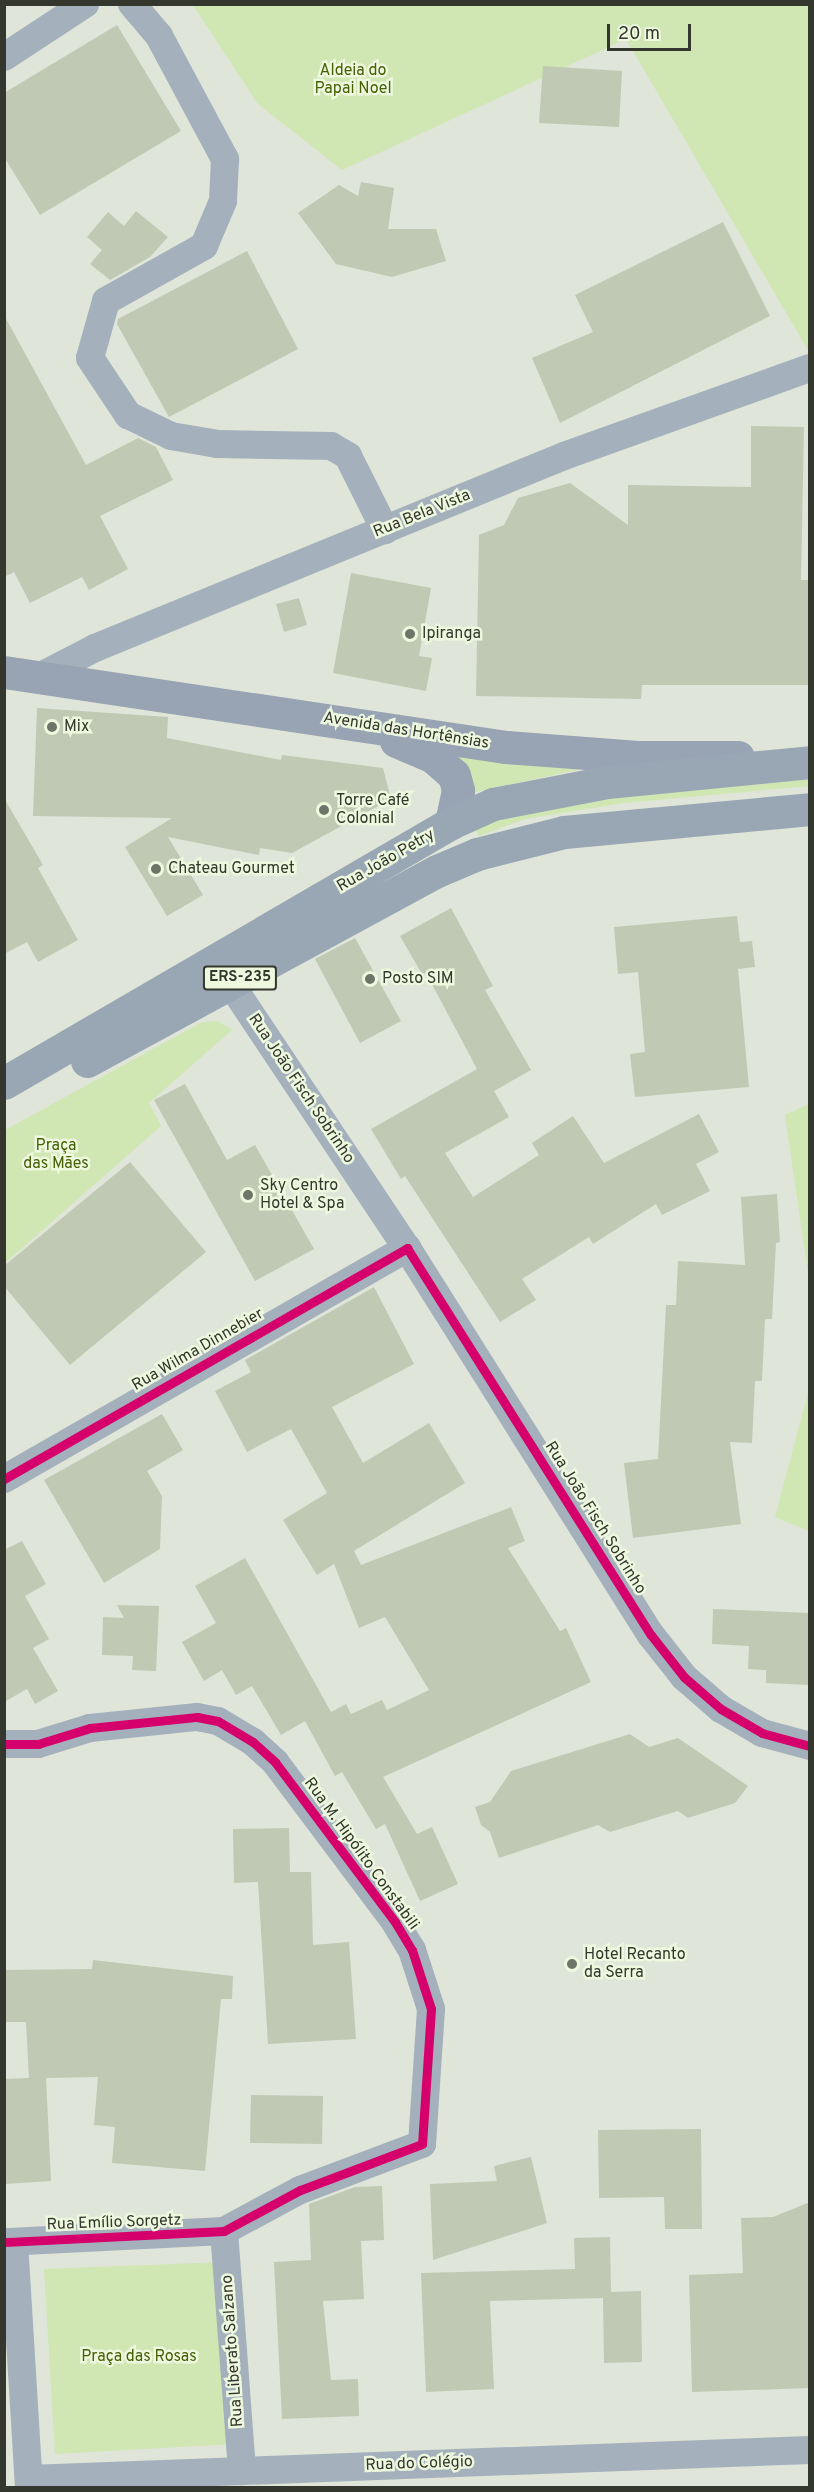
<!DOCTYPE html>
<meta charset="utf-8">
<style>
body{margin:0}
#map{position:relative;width:814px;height:2492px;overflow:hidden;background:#dfe5d8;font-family:Overpass,sans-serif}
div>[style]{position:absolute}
.green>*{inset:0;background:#d0e6b3}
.building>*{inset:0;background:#c0c9b4}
.minor>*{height:28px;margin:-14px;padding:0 14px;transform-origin:14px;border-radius:14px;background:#a4b0bc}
.secondary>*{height:33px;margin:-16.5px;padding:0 16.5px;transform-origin:16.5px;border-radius:16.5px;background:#98a4b3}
.primary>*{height:33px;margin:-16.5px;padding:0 16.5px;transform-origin:16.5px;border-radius:16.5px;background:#98a7b3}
.cycleway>*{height:9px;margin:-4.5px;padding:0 4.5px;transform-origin:4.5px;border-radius:4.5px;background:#d6006c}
.dots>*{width:16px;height:16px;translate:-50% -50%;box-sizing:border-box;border:3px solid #edf8df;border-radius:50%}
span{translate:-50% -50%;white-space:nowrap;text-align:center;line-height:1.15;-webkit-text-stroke:5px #edf8df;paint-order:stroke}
.shield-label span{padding:2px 4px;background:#edf8df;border:2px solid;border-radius:4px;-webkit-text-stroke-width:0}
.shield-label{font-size:15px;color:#33372d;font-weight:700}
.park-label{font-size:16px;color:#456205}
.street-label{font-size:16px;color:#33372d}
.poi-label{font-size:16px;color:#33372d}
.left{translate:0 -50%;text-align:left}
.frame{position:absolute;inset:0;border:6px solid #33372d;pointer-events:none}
.scale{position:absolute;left:607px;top:24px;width:84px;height:27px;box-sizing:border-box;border:3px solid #33372d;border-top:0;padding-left:8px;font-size:18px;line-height:21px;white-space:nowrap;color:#33372d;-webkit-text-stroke:4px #edf8df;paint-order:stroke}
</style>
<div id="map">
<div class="green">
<i style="clip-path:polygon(193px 5px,809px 5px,809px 352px,626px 39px,342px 170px,258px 104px)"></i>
<i style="clip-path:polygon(454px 755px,596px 766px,470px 793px)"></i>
<i style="clip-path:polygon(809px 779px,809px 786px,624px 803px,525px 819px,479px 836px,475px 829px,522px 812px,621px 794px)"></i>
<i style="clip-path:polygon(218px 1021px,232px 1030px,149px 1103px,161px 1126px,5px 1263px,5px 1130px,202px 1022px)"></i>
<i style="clip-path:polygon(809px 1104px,809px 1280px,785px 1115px)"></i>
<i style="clip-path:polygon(809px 1389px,809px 1531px,775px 1517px)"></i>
<i style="clip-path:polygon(224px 2262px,234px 2444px,55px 2454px,44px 2269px)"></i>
</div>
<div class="building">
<i style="clip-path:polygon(117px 25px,181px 131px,40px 215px,4px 157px,4px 93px)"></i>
<i style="clip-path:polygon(543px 66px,622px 71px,619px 127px,539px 123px)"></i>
<i style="clip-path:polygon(361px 182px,394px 188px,388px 229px,436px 229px,446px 261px,392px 277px,336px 264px,298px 213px,339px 185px,358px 196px)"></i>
<i style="clip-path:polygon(136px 211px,168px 237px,150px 257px,110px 280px,90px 264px,102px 250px,87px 237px,108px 212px,124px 226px)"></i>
<i style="clip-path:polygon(723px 222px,770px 316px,560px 423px,532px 358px,593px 332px,575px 295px)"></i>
<i style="clip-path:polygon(247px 251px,298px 349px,169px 417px,117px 324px,118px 319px)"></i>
<i style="clip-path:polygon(4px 315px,86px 465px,138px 438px,156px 447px,173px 480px,100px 516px,128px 569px,89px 590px,82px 577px,30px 603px,14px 572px,4px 577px)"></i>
<i style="clip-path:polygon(751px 426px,804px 427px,801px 580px,810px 580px,810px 685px,642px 685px,641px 699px,476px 696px,479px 535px,504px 525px,518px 498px,570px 483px,628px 525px,628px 485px,751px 487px)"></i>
<i style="clip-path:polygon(351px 573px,431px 588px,419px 656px,432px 658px,426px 691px,333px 673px)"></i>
<i style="clip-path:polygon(299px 598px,307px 625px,284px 632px,276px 604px)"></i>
<i style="clip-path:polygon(37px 708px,168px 717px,167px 738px,281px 760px,282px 755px,383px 768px,391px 799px,292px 853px,260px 848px,259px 855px,168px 837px,203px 895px,167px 916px,125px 847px,172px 818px,33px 816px)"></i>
<i style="clip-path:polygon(4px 798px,43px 865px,38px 868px,78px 940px,38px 962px,27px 942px,4px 954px)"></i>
<i style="clip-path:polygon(451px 908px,493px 986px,485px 990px,531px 1070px,494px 1091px,509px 1117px,445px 1153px,473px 1197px,539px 1155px,532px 1143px,573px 1116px,604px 1163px,699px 1114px,719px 1152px,696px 1164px,710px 1191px,662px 1215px,656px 1204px,593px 1244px,589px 1237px,522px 1279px,536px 1300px,500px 1322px,405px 1176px,401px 1179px,371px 1129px,477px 1069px,426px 973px,422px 974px,400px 936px)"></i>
<i style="clip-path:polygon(737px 916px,740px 942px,752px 941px,755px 967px,738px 969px,749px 1087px,635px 1097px,630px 1054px,645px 1052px,638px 972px,618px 974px,614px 927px)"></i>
<i style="clip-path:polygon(355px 938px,401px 1021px,360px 1043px,315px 959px)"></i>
<i style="clip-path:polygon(185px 1084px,227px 1160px,255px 1145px,314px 1249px,255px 1281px,154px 1100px)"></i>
<i style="clip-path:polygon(130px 1162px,206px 1252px,70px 1365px,4px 1286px,4px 1266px)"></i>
<i style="clip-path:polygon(777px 1194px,780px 1242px,776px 1243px,772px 1319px,765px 1319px,762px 1381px,755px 1381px,752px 1443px,730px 1442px,741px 1524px,633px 1538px,624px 1463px,658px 1459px,666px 1305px,676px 1305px,678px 1261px,745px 1265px,741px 1197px)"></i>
<i style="clip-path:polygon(374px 1287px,414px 1364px,332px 1407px,363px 1463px,429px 1423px,465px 1483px,354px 1551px,361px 1565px,511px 1507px,525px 1541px,508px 1548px,560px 1631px,566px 1628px,591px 1682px,383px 1777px,417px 1834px,432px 1827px,458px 1884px,420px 1901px,385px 1824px,376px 1829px,342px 1772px,335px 1776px,305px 1721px,281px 1735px,252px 1686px,236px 1695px,222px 1670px,204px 1681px,182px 1642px,216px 1623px,195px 1586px,245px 1558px,331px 1712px,346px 1704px,351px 1714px,382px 1700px,387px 1710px,429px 1690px,385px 1617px,359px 1628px,334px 1564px,317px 1575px,283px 1520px,327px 1493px,291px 1429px,247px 1452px,215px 1391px,251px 1372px,245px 1360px)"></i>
<i style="clip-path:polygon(162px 1414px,183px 1450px,147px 1471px,162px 1496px,160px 1549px,104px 1583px,44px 1480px)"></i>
<i style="clip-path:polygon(22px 1541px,46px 1584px,25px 1596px,49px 1639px,33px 1648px,58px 1691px,35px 1704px,27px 1689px,4px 1702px,4px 1550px)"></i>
<i style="clip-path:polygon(117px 1605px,159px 1606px,156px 1671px,132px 1670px,133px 1656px,102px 1655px,103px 1617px,124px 1618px)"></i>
<i style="clip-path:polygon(713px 1609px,810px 1613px,810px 1685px,766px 1683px,766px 1670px,748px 1669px,749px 1646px,712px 1644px)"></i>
<i style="clip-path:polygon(630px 1734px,649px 1747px,678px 1738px,748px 1786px,735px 1803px,688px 1818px,678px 1811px,610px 1832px,598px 1825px,499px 1858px,490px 1832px,481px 1825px,475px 1807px,490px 1802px,511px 1771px)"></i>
<i style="clip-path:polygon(289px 1828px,290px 1872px,311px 1872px,313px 1945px,349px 1942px,356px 2039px,268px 2044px,258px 1882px,234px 1883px,233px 1829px)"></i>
<i style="clip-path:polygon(93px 1960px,233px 1976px,232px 1999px,221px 1999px,205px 2171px,112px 2163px,115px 2127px,94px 2125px,98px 2077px,46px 2078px,51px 2181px,4px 2184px,4px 2079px,29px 2078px,26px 2022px,4px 2022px,4px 1970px,92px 1969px)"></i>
<i style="clip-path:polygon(251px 2095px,323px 2096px,322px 2144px,250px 2143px)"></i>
<i style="clip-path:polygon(701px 2129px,702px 2229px,665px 2229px,664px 2197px,599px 2198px,598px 2130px)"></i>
<i style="clip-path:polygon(531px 2157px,547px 2223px,433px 2260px,430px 2184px,497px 2181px,494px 2166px)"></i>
<i style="clip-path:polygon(382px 2186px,384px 2240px,361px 2241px,364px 2299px,323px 2301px,331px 2380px,358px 2379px,359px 2416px,282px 2419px,274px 2262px,311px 2260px,309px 2204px,355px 2187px)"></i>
<i style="clip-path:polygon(810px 2202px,810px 2388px,692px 2392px,689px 2275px,743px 2273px,741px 2218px,773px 2217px)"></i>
<i style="clip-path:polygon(610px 2237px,611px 2292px,641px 2291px,642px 2362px,604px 2363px,603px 2298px,490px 2301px,494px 2389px,426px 2392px,421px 2273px,575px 2269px,574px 2238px)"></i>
</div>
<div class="minor">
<i style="left:132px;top:4px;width:42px;rotate:49.8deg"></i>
<i style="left:159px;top:36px;width:140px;rotate:61.8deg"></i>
<i style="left:225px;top:159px;width:42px;rotate:92.7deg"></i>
<i style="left:223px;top:201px;width:49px;rotate:112.9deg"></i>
<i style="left:204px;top:246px;width:112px;rotate:150.7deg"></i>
<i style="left:106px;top:301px;width:59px;rotate:105.7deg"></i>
<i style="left:90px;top:358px;width:69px;rotate:56.3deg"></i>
<i style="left:128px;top:415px;width:48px;rotate:26deg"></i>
<i style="left:171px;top:436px;width:48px;rotate:9.7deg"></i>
<i style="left:218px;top:444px;width:113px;rotate:1deg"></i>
<i style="left:331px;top:446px;width:20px;rotate:30deg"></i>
<i style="left:348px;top:456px;width:83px;rotate:63.4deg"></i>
<i style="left:4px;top:57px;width:97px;rotate:-33.2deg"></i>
<i style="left:41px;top:676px;width:61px;rotate:-27.4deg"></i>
<i style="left:95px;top:648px;width:507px;rotate:-22.26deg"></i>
<i style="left:564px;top:456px;width:261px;rotate:-19.7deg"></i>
<i style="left:230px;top:983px;width:319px;rotate:56.3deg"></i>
<i style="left:407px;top:1248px;width:457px;rotate:57.8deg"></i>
<i style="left:651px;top:1635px;width:53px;rotate:51.8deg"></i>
<i style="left:684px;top:1677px;width:49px;rotate:40.9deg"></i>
<i style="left:721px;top:1709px;width:48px;rotate:30.3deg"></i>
<i style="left:762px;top:1733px;width:50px;rotate:15.2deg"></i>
<i style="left:4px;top:1479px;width:465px;rotate:-29.8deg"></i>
<i style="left:4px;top:1744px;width:34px"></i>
<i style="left:38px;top:1744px;width:54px;rotate:-17.1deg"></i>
<i style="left:90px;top:1728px;width:108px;rotate:-5.9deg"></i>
<i style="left:197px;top:1717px;width:21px;rotate:11deg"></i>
<i style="left:218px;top:1721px;width:41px;rotate:31deg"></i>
<i style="left:253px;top:1742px;width:30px;rotate:42deg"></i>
<i style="left:275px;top:1762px;width:200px;rotate:53.1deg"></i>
<i style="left:395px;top:1922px;width:33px;rotate:59deg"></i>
<i style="left:412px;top:1950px;width:62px;rotate:72.1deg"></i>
<i style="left:431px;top:2009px;width:135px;rotate:93.8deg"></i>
<i style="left:422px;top:2144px;width:130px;rotate:159.3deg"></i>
<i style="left:300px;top:2190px;width:86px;rotate:151.7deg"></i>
<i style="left:224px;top:2231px;width:220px;rotate:177.1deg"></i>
<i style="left:224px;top:2231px;width:241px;rotate:85.7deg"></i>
<i style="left:14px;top:2242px;width:246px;rotate:86.5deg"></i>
<i style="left:29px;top:2479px;width:782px;rotate:-2.13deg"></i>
</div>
<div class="secondary">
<i style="left:4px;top:672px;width:508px;rotate:8.5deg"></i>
<i style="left:506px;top:747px;width:132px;rotate:4.3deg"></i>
<i style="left:638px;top:757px;width:100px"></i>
<i style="left:396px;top:741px;width:39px;rotate:23deg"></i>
<i style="left:432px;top:756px;width:29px;rotate:41deg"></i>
<i style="left:454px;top:775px;width:16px;rotate:75deg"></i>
<i style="left:458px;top:790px;width:34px;rotate:102deg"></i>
</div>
<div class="primary">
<i style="left:87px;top:1061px;width:398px;rotate:-28.5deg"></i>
<i style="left:437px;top:871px;width:43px;rotate:-23deg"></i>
<i style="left:477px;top:854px;width:90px;rotate:-14.2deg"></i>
<i style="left:564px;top:832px;width:247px;rotate:-5.3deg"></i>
<i style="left:4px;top:1083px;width:517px;rotate:-30.18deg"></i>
<i style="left:451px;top:823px;width:46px;rotate:-24.3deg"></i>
<i style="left:493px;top:804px;width:116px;rotate:-10.9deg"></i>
<i style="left:607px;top:782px;width:204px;rotate:-5.6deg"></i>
</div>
<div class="cycleway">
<i style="left:4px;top:1479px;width:465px;rotate:-29.8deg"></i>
<i style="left:407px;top:1248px;width:457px;rotate:57.8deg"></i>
<i style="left:651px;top:1635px;width:53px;rotate:51.8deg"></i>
<i style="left:684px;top:1677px;width:49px;rotate:40.9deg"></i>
<i style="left:721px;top:1709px;width:48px;rotate:30.3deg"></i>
<i style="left:762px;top:1733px;width:50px;rotate:15.2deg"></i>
<i style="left:4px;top:1744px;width:34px"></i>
<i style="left:38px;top:1744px;width:54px;rotate:-17.1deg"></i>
<i style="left:90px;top:1728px;width:108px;rotate:-5.9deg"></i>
<i style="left:197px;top:1717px;width:21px;rotate:11deg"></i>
<i style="left:218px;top:1721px;width:41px;rotate:31deg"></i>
<i style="left:253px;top:1742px;width:30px;rotate:42deg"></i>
<i style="left:275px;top:1762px;width:200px;rotate:53.1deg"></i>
<i style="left:395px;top:1922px;width:33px;rotate:59deg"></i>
<i style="left:412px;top:1950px;width:62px;rotate:72.1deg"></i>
<i style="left:431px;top:2009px;width:135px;rotate:93.8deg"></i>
<i style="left:422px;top:2144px;width:130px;rotate:159.3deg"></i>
<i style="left:300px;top:2190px;width:86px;rotate:151.7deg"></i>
<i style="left:224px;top:2231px;width:220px;rotate:177.1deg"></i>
</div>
<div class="dots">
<i style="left:410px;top:634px;background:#6f7469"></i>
<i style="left:52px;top:727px;background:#6f7469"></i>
<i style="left:324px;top:810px;background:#6f7469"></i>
<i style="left:156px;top:869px;background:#6f7469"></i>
<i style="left:370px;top:979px;background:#6f7469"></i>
<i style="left:248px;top:1195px;background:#6f7469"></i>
<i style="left:572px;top:1964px;background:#6f7469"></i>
</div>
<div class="shield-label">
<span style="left:240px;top:978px">ERS-235</span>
</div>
<div class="park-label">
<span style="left:353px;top:80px">Aldeia do<br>Papai Noel</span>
<span style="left:56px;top:1155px">Praça<br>das Mães</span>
<span style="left:139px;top:2357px">Praça das Rosas</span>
</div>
<div class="street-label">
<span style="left:422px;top:514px;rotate:-22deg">Rua Bela Vista</span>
<span style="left:406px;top:731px;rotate:9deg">Avenida das Hortênsias</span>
<span style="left:386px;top:861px;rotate:-30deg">Rua João Petry</span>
<span style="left:301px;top:1089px;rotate:56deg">Rua João Fisch Sobrinho</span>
<span style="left:198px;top:1350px;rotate:-30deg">Rua Wilma Dinnebier</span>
<span style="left:595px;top:1518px;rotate:58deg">Rua João Fisch Sobrinho</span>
<span style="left:361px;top:1854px;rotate:54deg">Rua M. Hipólito Constabili</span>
<span style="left:114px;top:2223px;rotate:-2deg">Rua Emílio Sorgetz</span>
<span style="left:233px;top:2351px;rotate:-94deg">Rua Liberato Salzano</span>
<span style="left:419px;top:2464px;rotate:-2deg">Rua do Colégio</span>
</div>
<div class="poi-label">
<span class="left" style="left:422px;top:634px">Ipiranga</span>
<span class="left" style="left:64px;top:727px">Mix</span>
<span class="left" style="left:336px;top:810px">Torre Café<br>Colonial</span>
<span class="left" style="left:168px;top:869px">Chateau Gourmet</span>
<span class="left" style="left:382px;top:979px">Posto SIM</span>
<span class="left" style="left:260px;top:1195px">Sky Centro<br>Hotel &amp; Spa</span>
<span class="left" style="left:584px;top:1964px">Hotel Recanto<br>da Serra</span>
</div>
<div class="frame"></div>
<div class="scale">20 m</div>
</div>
